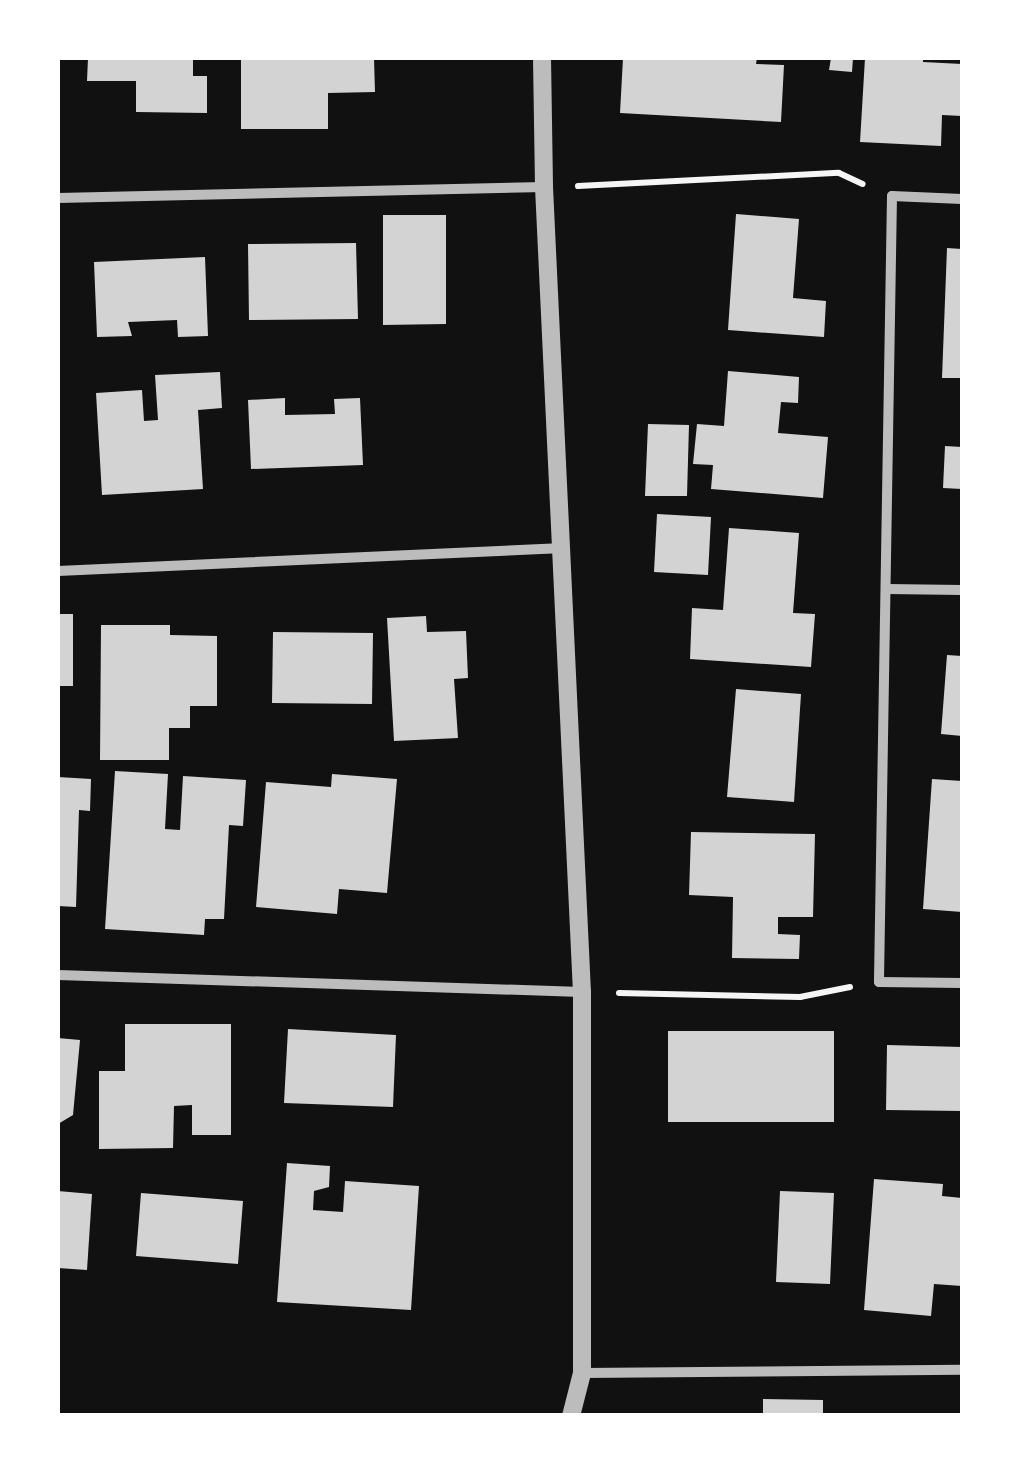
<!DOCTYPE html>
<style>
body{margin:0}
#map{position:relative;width:1020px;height:1473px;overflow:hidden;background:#111;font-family:"IBM Plex Sans",sans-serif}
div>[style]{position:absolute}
.building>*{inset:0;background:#d3d3d3}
.path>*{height:6px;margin:-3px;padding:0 3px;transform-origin:3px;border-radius:3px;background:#f5f5f5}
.minor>*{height:10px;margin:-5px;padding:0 5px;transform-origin:5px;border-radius:5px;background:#bcbcbc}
.tertiary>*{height:18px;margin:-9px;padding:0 9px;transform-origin:9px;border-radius:9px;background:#bcbcbc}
span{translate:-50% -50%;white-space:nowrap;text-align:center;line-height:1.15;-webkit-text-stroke:10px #fff;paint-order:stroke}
.frame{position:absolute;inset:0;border:60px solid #fff;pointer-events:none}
</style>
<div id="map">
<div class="building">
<i style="clip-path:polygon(88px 58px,193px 58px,193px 76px,207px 76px,207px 113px,136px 112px,136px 81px,87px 81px)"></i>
<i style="clip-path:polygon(241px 58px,374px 58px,375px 92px,328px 93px,328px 129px,241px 129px)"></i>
<i style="clip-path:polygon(623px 58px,757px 58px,756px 64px,784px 65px,781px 122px,620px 113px)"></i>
<i style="clip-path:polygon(831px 58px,853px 58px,852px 72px,829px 70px)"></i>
<i style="clip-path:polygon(865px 58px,923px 58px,923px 62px,962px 64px,962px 116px,942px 115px,941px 146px,860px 142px)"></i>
<i style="clip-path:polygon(736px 214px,799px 219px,793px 298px,826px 301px,824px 337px,728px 330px)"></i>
<i style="clip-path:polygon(383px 215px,446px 215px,446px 324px,383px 325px)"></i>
<i style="clip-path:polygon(356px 243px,358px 319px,249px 320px,248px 244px)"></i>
<i style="clip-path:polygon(947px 248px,962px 249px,962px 378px,942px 378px)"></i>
<i style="clip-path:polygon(205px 257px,208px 336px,178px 337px,177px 320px,128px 322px,132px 336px,97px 337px,94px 262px)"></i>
<i style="clip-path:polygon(728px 371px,799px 377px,798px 403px,781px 402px,778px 433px,828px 437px,823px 498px,711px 489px,713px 465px,693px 464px,697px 424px,724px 426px)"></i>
<i style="clip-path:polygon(220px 372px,222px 408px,198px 410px,203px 489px,102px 495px,96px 393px,142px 390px,144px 421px,158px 420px,155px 375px)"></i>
<i style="clip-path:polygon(285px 398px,285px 415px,335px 414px,334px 399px,360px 398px,363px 465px,251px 469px,248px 400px)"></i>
<i style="clip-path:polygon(648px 424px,689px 425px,687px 496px,645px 496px)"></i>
<i style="clip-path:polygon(945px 446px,962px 447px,962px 489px,943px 488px)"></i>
<i style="clip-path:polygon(657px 514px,711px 517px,708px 575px,654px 572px)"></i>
<i style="clip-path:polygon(729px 528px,799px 533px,793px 613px,815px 614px,811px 667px,690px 659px,692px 608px,723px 610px)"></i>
<i style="clip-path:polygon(58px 614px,73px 614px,73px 686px,58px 686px)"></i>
<i style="clip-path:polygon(426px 616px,427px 632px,466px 631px,468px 678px,454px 679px,458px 738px,394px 741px,387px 618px)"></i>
<i style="clip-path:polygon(101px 625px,170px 625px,170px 635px,217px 636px,217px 706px,190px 706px,190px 728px,169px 728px,169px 760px,100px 760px)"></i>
<i style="clip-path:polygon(273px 632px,373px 633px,372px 704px,272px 703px)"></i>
<i style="clip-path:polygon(947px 655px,962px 656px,962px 736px,941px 734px)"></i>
<i style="clip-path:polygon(736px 689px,801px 694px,794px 802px,727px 797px)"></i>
<i style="clip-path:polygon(115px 771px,168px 774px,165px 829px,180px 830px,183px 776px,246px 780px,243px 826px,229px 825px,224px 919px,205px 919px,204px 935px,105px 929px)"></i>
<i style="clip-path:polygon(332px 774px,397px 779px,387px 893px,339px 889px,337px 914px,256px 907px,266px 782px,331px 787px)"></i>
<i style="clip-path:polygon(58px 777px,91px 779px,90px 811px,79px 810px,76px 907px,58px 906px)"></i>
<i style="clip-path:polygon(932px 779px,962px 781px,962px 912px,923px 909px)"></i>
<i style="clip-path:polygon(691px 832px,815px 834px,813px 917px,778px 917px,778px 934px,800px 935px,799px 959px,732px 958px,733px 897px,689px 895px)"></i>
<i style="clip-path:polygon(125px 1024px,231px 1024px,231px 1135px,192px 1135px,192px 1105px,174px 1106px,173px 1148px,99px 1149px,99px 1071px,125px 1071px)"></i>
<i style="clip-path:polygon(288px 1029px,396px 1035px,393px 1107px,284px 1103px)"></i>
<i style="clip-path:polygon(668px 1031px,834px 1031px,834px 1122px,668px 1122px)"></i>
<i style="clip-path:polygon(58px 1038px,80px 1040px,73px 1115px,58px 1124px)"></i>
<i style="clip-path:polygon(887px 1045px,962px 1047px,962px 1111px,886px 1110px)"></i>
<i style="clip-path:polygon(287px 1163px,330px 1166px,329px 1187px,314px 1191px,313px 1210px,343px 1212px,345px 1181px,419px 1186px,411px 1310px,277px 1302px)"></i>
<i style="clip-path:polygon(874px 1179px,943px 1184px,942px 1196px,962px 1198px,962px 1286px,934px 1284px,931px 1316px,864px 1310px)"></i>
<i style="clip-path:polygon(58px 1191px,92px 1194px,87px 1270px,58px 1268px)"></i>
<i style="clip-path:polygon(780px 1191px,834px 1193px,830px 1284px,776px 1282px)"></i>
<i style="clip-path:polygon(141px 1193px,243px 1201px,238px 1264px,136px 1256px)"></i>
<i style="clip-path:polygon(763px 1399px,823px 1400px,823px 1416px,763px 1416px)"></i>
</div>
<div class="path">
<i style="left:578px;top:186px;width:261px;rotate:-2.9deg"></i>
<i style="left:839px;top:173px;width:26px;rotate:25deg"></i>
<i style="left:619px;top:993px;width:181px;rotate:1.3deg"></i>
<i style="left:800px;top:997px;width:51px;rotate:-11.3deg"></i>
</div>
<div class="minor">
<i style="left:58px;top:198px;width:486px;rotate:-1.3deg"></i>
<i style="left:962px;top:199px;width:70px;rotate:-177.5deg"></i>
<i style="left:892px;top:196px;width:786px;rotate:90.95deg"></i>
<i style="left:879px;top:982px;width:83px;rotate:0.7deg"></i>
<i style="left:58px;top:571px;width:506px;rotate:-2.61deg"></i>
<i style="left:887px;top:589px;width:75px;rotate:0.8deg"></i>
<i style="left:58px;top:975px;width:524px;rotate:1.86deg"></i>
<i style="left:582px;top:1373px;width:380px;rotate:-0.5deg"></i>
</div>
<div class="tertiary">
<i style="left:542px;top:58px;width:129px;rotate:89.1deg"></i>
<i style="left:544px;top:187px;width:806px;rotate:87.3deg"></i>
<i style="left:582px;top:992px;width:381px;rotate:90deg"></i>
<i style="left:582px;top:1373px;width:44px;rotate:104.3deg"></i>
</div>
<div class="frame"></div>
</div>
